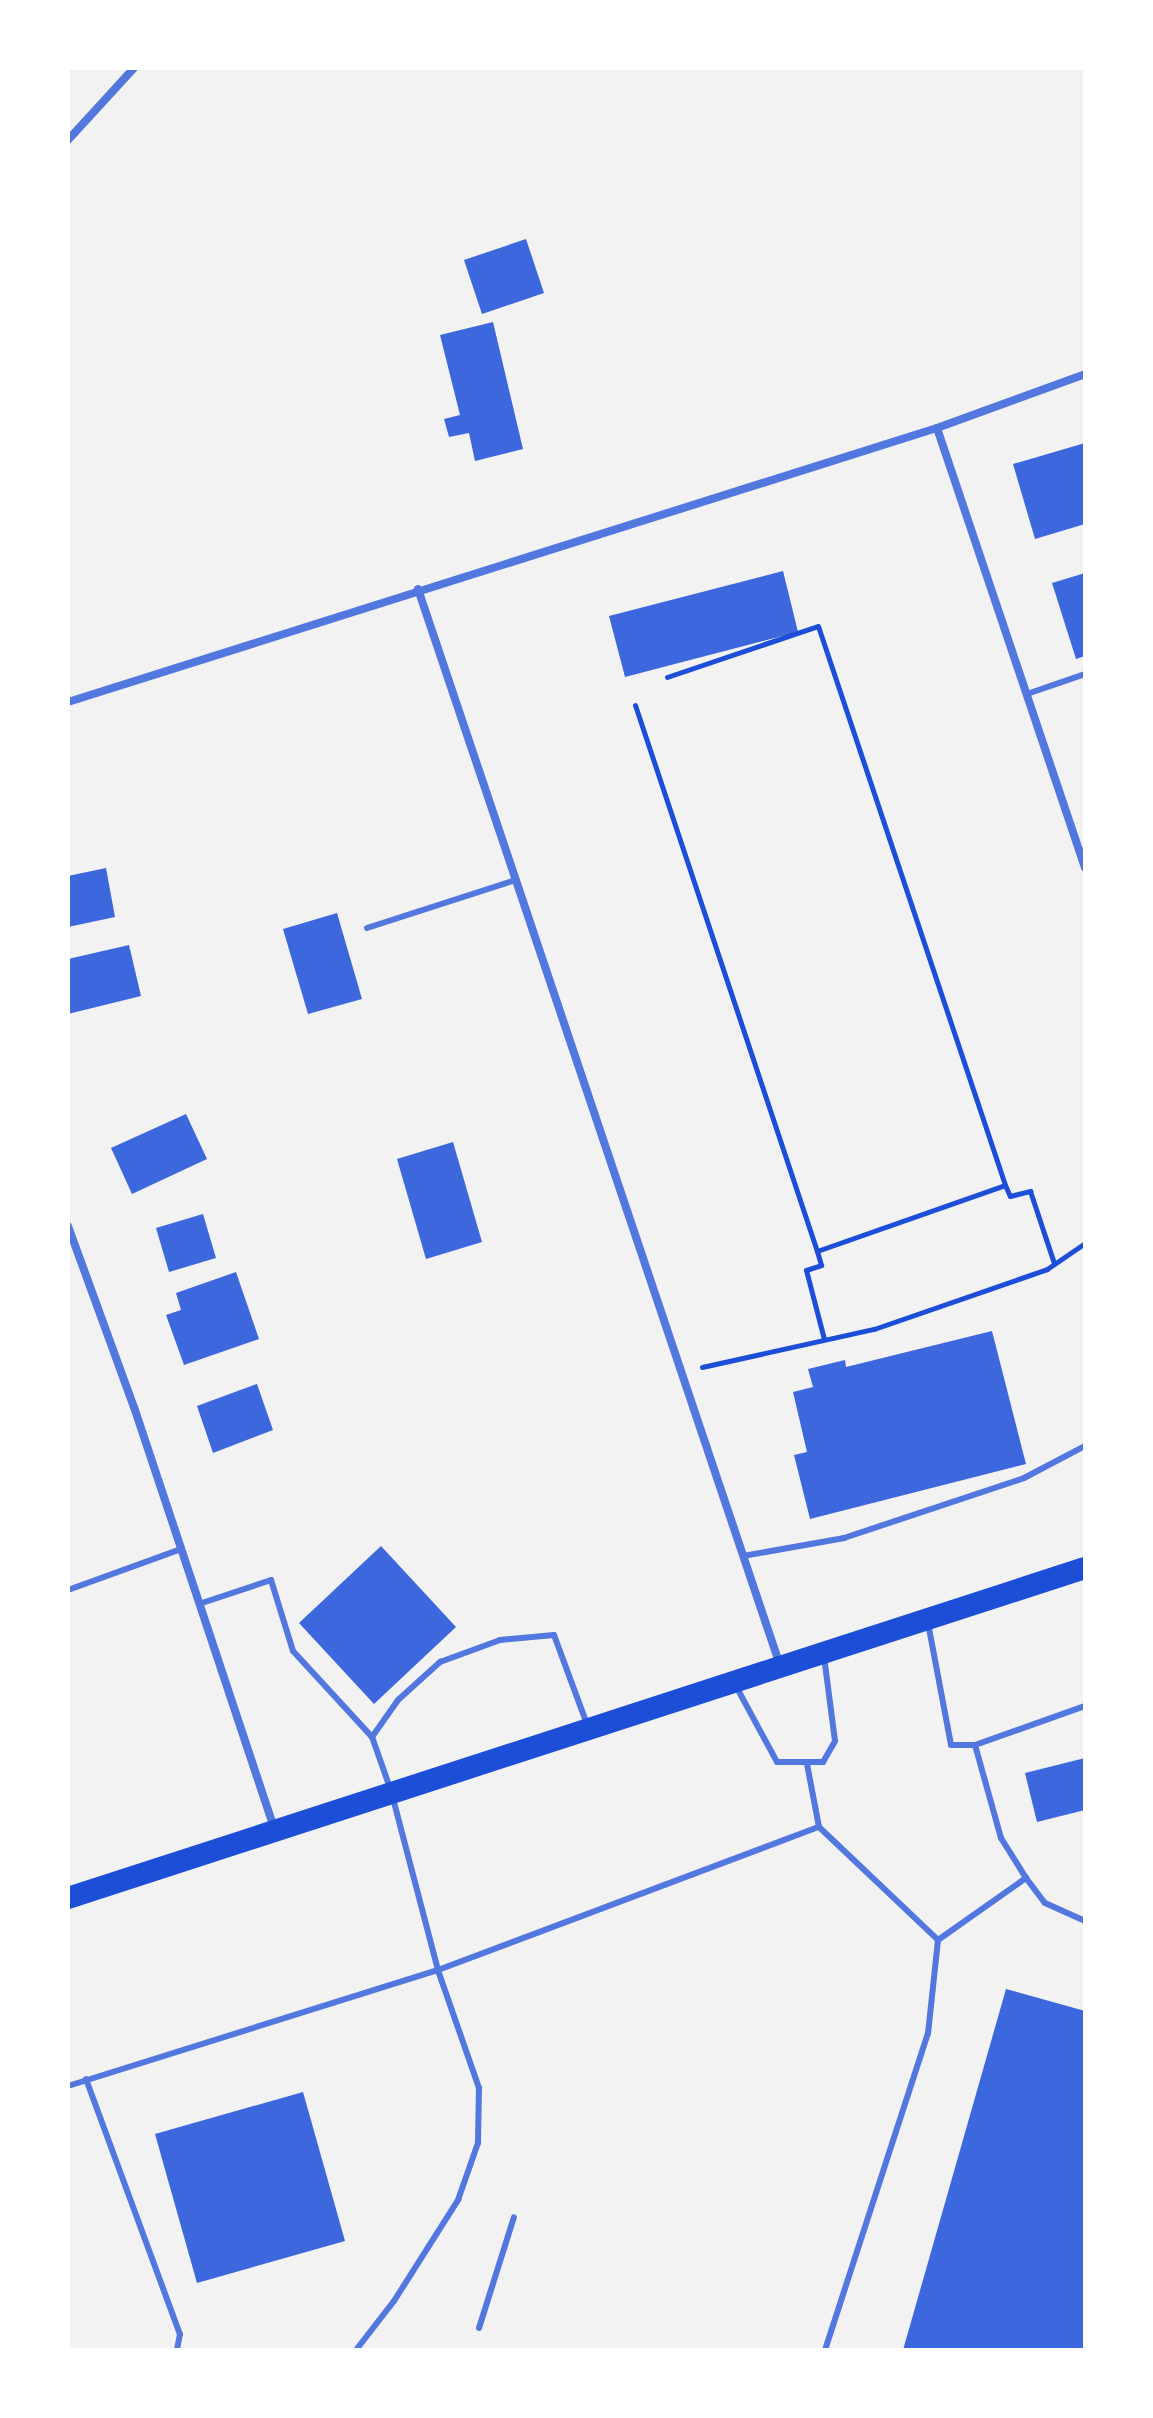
<!DOCTYPE html>
<style>
body{margin:0}
#map{position:relative;width:1153px;height:2418px;overflow:hidden;background:#f2f2f2;font-family:"Nunito Sans",sans-serif}
div>[style]{position:absolute}
.building>*{inset:0;background:#3d67dc}
.path>*{height:5px;margin:-2.5px;padding:0 2.5px;transform-origin:2.5px;border-radius:2.5px;background:#1d4ed8}
.service>*{height:6px;margin:-3px;padding:0 3px;transform-origin:3px;border-radius:3px;background:#5277de}
.minor>*{height:8px;margin:-4px;padding:0 4px;transform-origin:4px;border-radius:4px;background:#5277de}
.trunk>*{height:22px;margin:-11px;padding:0 11px;transform-origin:11px;border-radius:11px;background:#1d4ed8}
span{translate:-50% -50%;white-space:nowrap;text-align:center;line-height:1.15;-webkit-text-stroke:7px #fff;paint-order:stroke}
.frame{position:absolute;inset:0;border:70px solid #fff;pointer-events:none}
</style>
<div id="map">
<div class="building">
<i style="clip-path:polygon(526px 239px,544px 293px,482px 314px,464px 260px)"></i>
<i style="clip-path:polygon(493px 322px,523px 449px,475px 461px,469px 433px,449px 437px,444px 419px,460px 415px,440px 335px)"></i>
<i style="clip-path:polygon(1085px 443px,1085px 524px,1035px 539px,1013px 464px)"></i>
<i style="clip-path:polygon(783px 571px,798px 632px,625px 677px,609px 616px)"></i>
<i style="clip-path:polygon(1085px 573px,1085px 656px,1076px 659px,1052px 583px)"></i>
<i style="clip-path:polygon(106px 868px,115px 917px,68px 927px,68px 876px)"></i>
<i style="clip-path:polygon(337px 913px,362px 999px,308px 1014px,283px 929px)"></i>
<i style="clip-path:polygon(129px 945px,141px 996px,68px 1014px,68px 959px)"></i>
<i style="clip-path:polygon(186px 1114px,207px 1159px,132px 1194px,111px 1148px)"></i>
<i style="clip-path:polygon(453px 1142px,482px 1242px,426px 1259px,397px 1159px)"></i>
<i style="clip-path:polygon(203px 1214px,216px 1258px,169px 1272px,156px 1228px)"></i>
<i style="clip-path:polygon(236px 1272px,259px 1339px,184px 1365px,166px 1315px,181px 1310px,176px 1293px)"></i>
<i style="clip-path:polygon(992px 1331px,1026px 1464px,810px 1519px,794px 1455px,807px 1452px,793px 1392px,813px 1387px,808px 1369px,845px 1360px,846px 1367px)"></i>
<i style="clip-path:polygon(257px 1384px,273px 1430px,213px 1453px,197px 1406px)"></i>
<i style="clip-path:polygon(381px 1546px,456px 1627px,374px 1704px,299px 1623px)"></i>
<i style="clip-path:polygon(1085px 1758px,1085px 1810px,1037px 1822px,1025px 1773px)"></i>
<i style="clip-path:polygon(1006px 1989px,1085px 2011px,1085px 2350px,903px 2350px)"></i>
<i style="clip-path:polygon(303px 2092px,345px 2241px,197px 2283px,155px 2134px)"></i>
</div>
<div class="path">
<i style="left:667px;top:677px;width:159px;rotate:-18.7deg"></i>
<i style="left:818px;top:626px;width:589px;rotate:71.5deg"></i>
<i style="left:635px;top:705px;width:576px;rotate:71.57deg"></i>
<i style="left:824px;top:1339px;width:71px;rotate:-104.6deg"></i>
<i style="left:806px;top:1270px;width:16px;rotate:-18deg"></i>
<i style="left:821px;top:1265px;width:15px;rotate:-106deg"></i>
<i style="left:817px;top:1251px;width:199px;rotate:-19.3deg"></i>
<i style="left:1005px;top:1185px;width:12px;rotate:66deg"></i>
<i style="left:1010px;top:1196px;width:21px;rotate:-14deg"></i>
<i style="left:1030px;top:1191px;width:76px;rotate:71.6deg"></i>
<i style="left:702px;top:1367px;width:176px;rotate:-12.5deg"></i>
<i style="left:874px;top:1329px;width:183px;rotate:-19.1deg"></i>
<i style="left:1047px;top:1269px;width:46px;rotate:-34.4deg"></i>
</div>
<div class="service">
<i style="left:1027px;top:694px;width:61px;rotate:-19deg"></i>
<i style="left:367px;top:928px;width:157px;rotate:-17.9deg"></i>
<i style="left:743px;top:1556px;width:103px;rotate:-10.1deg"></i>
<i style="left:844px;top:1538px;width:190px;rotate:-18.4deg"></i>
<i style="left:1024px;top:1478px;width:69px;rotate:-27.7deg"></i>
<i style="left:68px;top:1590px;width:120px;rotate:-19.9deg"></i>
<i style="left:199px;top:1604px;width:76px;rotate:-18.4deg"></i>
<i style="left:271px;top:1580px;width:74px;rotate:72.8deg"></i>
<i style="left:293px;top:1651px;width:117px;rotate:47.4deg"></i>
<i style="left:928px;top:1623px;width:124px;rotate:79.3deg"></i>
<i style="left:951px;top:1745px;width:24px"></i>
<i style="left:975px;top:1745px;width:117px;rotate:-19.5deg"></i>
<i style="left:737px;top:1688px;width:84px;rotate:61.6deg"></i>
<i style="left:777px;top:1762px;width:46px"></i>
<i style="left:823px;top:1762px;width:24px;rotate:-60deg"></i>
<i style="left:835px;top:1741px;width:86px;rotate:-97.4deg"></i>
<i style="left:975px;top:1745px;width:97px;rotate:74.4deg"></i>
<i style="left:1001px;top:1838px;width:47px;rotate:58deg"></i>
<i style="left:1026px;top:1878px;width:31px;rotate:53deg"></i>
<i style="left:1045px;top:1903px;width:44px;rotate:24.2deg"></i>
<i style="left:807px;top:1764px;width:64px;rotate:79.2deg"></i>
<i style="left:819px;top:1827px;width:164px;rotate:43.5deg"></i>
<i style="left:938px;top:1940px;width:94px;rotate:96.1deg"></i>
<i style="left:928px;top:2033px;width:333px;rotate:108deg"></i>
<i style="left:390px;top:1788px;width:54px;rotate:-109.4deg"></i>
<i style="left:372px;top:1737px;width:45px;rotate:-54.9deg"></i>
<i style="left:398px;top:1700px;width:57px;rotate:-42.1deg"></i>
<i style="left:440px;top:1662px;width:64px;rotate:-20.1deg"></i>
<i style="left:500px;top:1640px;width:54px;rotate:-5.3deg"></i>
<i style="left:554px;top:1635px;width:95px;rotate:69.7deg"></i>
<i style="left:938px;top:1940px;width:108px;rotate:-35.2deg"></i>
<i style="left:86px;top:2079px;width:272px;rotate:69.8deg"></i>
<i style="left:180px;top:2334px;width:16px;rotate:101deg"></i>
<i style="left:68px;top:2086px;width:388px;rotate:-17.4deg"></i>
<i style="left:438px;top:1970px;width:177px;rotate:-104.7deg"></i>
<i style="left:479px;top:2328px;width:116px;rotate:-72.5deg"></i>
<i style="left:356px;top:2350px;width:62px;rotate:-52.2deg"></i>
<i style="left:394px;top:2301px;width:120px;rotate:-57.6deg"></i>
<i style="left:458px;top:2200px;width:60px;rotate:-70.7deg"></i>
<i style="left:478px;top:2143px;width:55px;rotate:-89deg"></i>
<i style="left:479px;top:2088px;width:125px;rotate:-109.2deg"></i>
<i style="left:438px;top:1970px;width:407px;rotate:-20.6deg"></i>
</div>
<div class="minor">
<i style="left:68px;top:140px;width:98px;rotate:-47.5deg"></i>
<i style="left:937px;top:428px;width:464px;rotate:71.4deg"></i>
<i style="left:418px;top:589px;width:1135px;rotate:71.41deg"></i>
<i style="left:68px;top:702px;width:911px;rotate:-17.5deg"></i>
<i style="left:937px;top:428px;width:158px;rotate:-20deg"></i>
<i style="left:68px;top:1226px;width:193px;rotate:70deg"></i>
<i style="left:134px;top:1407px;width:444px;rotate:71.6deg"></i>
</div>
<div class="trunk">
<i style="left:68px;top:1898px;width:1069px;rotate:-17.98deg"></i>
</div>
<div class="frame"></div>
</div>
